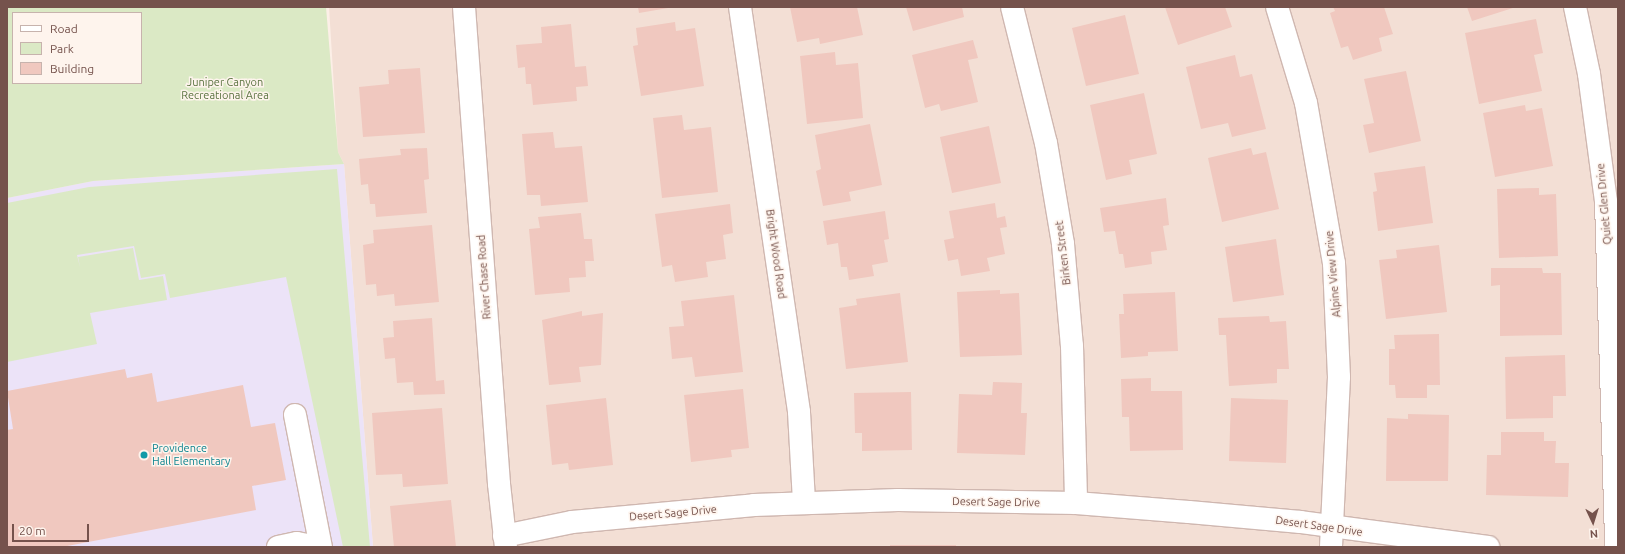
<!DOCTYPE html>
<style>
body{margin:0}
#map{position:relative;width:1625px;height:554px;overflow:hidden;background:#fcefe7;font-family:Ubuntu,sans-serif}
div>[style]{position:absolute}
.residential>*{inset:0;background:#f3dfd5}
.education>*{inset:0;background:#ece3f8}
.green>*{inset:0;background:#dbe9c5}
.building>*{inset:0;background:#f0c8bf}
.roads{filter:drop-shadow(1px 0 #cfb7b0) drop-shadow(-1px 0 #cfb7b0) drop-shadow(0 1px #cfb7b0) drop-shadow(0 -1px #cfb7b0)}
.minor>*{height:22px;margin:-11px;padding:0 11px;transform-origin:11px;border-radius:11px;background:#fff}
.dots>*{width:11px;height:11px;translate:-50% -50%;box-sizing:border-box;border:2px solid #fef4ed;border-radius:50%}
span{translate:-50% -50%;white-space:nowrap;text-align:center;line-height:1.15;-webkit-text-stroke:3px #fef4ed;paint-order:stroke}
.park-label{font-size:11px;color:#5b7441}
.street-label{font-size:11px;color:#75524c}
.culture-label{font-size:11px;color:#0d838f}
.left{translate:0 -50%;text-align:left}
.frame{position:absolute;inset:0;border:8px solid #75524c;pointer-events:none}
.legend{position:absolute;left:12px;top:12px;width:130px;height:72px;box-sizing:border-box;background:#fef4ed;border:1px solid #c7b3ad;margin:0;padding:5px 7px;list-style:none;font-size:12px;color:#75524c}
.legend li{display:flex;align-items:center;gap:8px;height:20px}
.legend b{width:20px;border:1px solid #c7b3ad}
.north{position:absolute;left:1573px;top:502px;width:40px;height:40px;-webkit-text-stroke:3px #fef4ed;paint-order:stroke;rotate:176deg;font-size:11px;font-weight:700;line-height:16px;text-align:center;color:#75524c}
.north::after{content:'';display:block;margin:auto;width:14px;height:18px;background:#75524c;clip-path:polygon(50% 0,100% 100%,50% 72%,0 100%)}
.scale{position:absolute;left:12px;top:524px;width:77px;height:18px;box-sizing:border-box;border:2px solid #75524c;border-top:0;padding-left:5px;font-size:12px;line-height:14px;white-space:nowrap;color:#75524c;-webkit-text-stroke:3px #fef4ed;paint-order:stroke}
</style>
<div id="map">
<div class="residential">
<i style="clip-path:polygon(329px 7px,1618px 7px,1618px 547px,373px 547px,344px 164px,338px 152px)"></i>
</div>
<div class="education">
<i style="clip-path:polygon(344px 164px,373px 547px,7px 547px,7px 198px,93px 181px)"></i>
</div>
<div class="green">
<i style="clip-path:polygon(evenodd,7px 7px,326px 7px,338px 152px,344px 164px,93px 181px,7px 198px,7px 7px,13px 13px,141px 13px,141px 83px,13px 83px,13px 13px)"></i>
<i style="clip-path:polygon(337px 169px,370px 547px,343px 547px,286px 277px,170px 298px,165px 274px,141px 278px,134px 246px,77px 255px,80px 267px,78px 257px,133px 248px,139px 280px,163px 276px,167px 300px,90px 313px,97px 344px,7px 362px,7px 203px,89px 187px)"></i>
</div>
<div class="building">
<i style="clip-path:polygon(638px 7px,668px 7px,668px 8px,639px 13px)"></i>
<i style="clip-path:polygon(790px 7px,857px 7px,863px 35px,820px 44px,819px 38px,797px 42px)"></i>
<i style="clip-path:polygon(906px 7px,962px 7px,964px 17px,913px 31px)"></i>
<i style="clip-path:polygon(1165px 7px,1225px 7px,1232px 27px,1178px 45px)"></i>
<i style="clip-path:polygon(1333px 7px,1384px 7px,1393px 34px,1379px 38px,1382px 51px,1353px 60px,1348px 46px,1341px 48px,1330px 13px,1335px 11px)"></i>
<i style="clip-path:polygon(1467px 7px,1516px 7px,1472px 21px)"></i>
<i style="clip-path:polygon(1125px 15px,1139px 74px,1086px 86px,1072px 28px)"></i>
<i style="clip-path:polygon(1536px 19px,1543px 53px,1534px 55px,1542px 91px,1479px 104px,1465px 33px)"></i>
<i style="clip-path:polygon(675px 22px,676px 31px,695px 28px,704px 86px,641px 96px,633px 46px,638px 45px,636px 28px)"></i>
<i style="clip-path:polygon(571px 24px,575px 67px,586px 66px,588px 86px,576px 87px,577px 101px,533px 105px,531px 84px,526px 84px,525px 67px,518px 68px,516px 45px,542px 43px,541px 27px)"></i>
<i style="clip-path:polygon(973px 40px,978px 58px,968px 60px,978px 102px,941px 111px,939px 104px,925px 108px,912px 55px)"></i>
<i style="clip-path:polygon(835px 52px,836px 65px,858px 63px,863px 118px,807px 124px,800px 56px)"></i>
<i style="clip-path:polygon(1235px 55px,1240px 77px,1252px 74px,1266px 129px,1232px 137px,1228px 123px,1201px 129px,1186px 67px)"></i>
<i style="clip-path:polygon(420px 68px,425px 133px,363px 137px,359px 87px,389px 84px,388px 70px)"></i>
<i style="clip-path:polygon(1406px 71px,1421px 141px,1369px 153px,1363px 125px,1374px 123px,1364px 79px)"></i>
<i style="clip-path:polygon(1144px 93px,1157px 154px,1129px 160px,1132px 174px,1106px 180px,1090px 105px)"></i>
<i style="clip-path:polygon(1525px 105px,1526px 111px,1542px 108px,1553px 166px,1495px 177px,1483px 113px)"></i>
<i style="clip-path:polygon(682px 115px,684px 130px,711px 127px,718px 192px,662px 198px,653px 118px)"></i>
<i style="clip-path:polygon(870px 124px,882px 185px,849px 192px,851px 201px,823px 206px,816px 171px,821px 169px,815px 135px)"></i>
<i style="clip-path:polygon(989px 126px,1001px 183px,952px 193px,940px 137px)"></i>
<i style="clip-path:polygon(553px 132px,555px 148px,582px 146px,588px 202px,541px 206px,540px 195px,527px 195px,522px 134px)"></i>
<i style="clip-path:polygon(427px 148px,429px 179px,424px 180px,427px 213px,376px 217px,375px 204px,370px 204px,368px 184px,361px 185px,359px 159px,401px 155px,400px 149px)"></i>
<i style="clip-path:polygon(1251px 148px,1253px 155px,1266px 152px,1279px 209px,1222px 222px,1208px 158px)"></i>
<i style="clip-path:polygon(1425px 166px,1433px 223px,1378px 231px,1373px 192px,1377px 191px,1374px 173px)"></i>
<i style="clip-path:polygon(1539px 188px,1539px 195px,1556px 194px,1558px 256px,1499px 258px,1497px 189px)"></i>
<i style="clip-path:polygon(1166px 198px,1169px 225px,1163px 226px,1167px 250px,1151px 252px,1152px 264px,1125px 268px,1123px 254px,1119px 254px,1115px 231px,1104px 232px,1100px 208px)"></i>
<i style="clip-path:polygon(995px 203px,997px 218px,1005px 216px,1007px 227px,1000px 228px,1005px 254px,987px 258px,990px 271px,961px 276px,958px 259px,948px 261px,944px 240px,954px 238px,949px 211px)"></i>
<i style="clip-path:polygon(730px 204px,733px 233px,723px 235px,726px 259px,706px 262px,708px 277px,675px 282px,672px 265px,662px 267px,655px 214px)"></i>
<i style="clip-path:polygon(885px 211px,889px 239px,884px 240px,888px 262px,872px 265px,874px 276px,849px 280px,847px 267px,841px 267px,838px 243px,827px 245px,823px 221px)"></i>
<i style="clip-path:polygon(581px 213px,584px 239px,592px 239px,594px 261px,585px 261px,586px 277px,569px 278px,570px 292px,535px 295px,529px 229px,540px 228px,538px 217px)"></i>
<i style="clip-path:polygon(432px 225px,439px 302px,395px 306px,394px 294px,377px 296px,376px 284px,366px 285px,363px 245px,374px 243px,373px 230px)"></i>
<i style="clip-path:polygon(1276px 239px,1284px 295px,1233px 302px,1225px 247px)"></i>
<i style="clip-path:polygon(1439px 245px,1447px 312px,1386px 319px,1379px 260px,1397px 258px,1396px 250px)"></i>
<i style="clip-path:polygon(1491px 268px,1542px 268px,1543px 273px,1561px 273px,1562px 335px,1500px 336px,1500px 285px,1491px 286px)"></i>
<i style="clip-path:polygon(1000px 290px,1000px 294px,1019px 293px,1022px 355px,960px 357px,957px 292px)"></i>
<i style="clip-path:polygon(1175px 292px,1178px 351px,1148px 352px,1148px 356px,1121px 358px,1119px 314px,1124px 314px,1123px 294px)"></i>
<i style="clip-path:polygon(900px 293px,908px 362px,846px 369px,839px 308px,857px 305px,856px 299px)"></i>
<i style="clip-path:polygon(734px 295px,743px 372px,695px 377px,692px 357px,672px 359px,669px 327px,684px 326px,681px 301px)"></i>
<i style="clip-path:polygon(582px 311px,582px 316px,603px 313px,601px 365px,579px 367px,581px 382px,549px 385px,542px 320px)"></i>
<i style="clip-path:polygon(1269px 316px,1270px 322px,1286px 321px,1289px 369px,1277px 369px,1277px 383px,1229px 386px,1226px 335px,1219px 335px,1218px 318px)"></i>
<i style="clip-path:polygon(432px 318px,436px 381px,444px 380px,445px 394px,414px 395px,413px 382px,397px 383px,395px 358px,385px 359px,383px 338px,394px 337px,393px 321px)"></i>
<i style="clip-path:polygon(1439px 334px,1440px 385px,1427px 385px,1427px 398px,1396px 398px,1395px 385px,1389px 385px,1389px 349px,1395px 349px,1394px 335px)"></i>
<i style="clip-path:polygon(1565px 355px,1566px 396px,1553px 396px,1553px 418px,1506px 419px,1505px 357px)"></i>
<i style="clip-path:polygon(125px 369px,127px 378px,152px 373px,157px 402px,243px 385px,251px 427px,275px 423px,286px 480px,252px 486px,256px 510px,62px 547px,7px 547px,7px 430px,13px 429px,7px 391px)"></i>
<i style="clip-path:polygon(1151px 378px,1151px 391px,1182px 391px,1183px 450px,1130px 451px,1129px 417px,1122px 417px,1121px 379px)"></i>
<i style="clip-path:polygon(993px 382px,1022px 383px,1021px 413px,1027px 413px,1025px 455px,957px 453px,959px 394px,992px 395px)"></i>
<i style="clip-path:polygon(743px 389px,749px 448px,731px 450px,732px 457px,691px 462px,684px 395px)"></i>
<i style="clip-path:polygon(911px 392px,912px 450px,862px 451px,862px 433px,855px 433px,854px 393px)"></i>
<i style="clip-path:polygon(606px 398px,613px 465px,569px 470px,568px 463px,552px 465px,546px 405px)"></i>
<i style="clip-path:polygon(1231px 398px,1288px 400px,1286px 463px,1229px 461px)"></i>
<i style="clip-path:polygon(442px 408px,448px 484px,403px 487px,402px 474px,376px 475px,372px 413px)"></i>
<i style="clip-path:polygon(1408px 414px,1449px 415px,1448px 481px,1386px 481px,1387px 418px,1408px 419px)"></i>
<i style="clip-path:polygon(1501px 432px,1544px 432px,1544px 441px,1556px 441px,1555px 463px,1569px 463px,1568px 497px,1486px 495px,1487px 455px,1501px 455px)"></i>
<i style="clip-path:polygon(451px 500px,456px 547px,394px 547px,390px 506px)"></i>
<i style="clip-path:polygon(890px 545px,956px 545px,956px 547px,890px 547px)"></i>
</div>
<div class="roads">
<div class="minor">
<i style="left:464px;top:7px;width:478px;rotate:85.8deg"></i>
<i style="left:499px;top:484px;width:63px;rotate:83.7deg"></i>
<i style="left:740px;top:7px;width:409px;rotate:81.7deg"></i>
<i style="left:799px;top:412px;width:90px;rotate:86.8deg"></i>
<i style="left:1012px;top:7px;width:140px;rotate:76deg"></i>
<i style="left:1046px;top:143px;width:102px;rotate:80.4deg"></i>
<i style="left:1063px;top:244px;width:102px;rotate:85deg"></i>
<i style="left:1072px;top:346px;width:157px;rotate:88.5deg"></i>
<i style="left:1277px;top:7px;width:100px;rotate:73.2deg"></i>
<i style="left:1306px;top:103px;width:162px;rotate:80.1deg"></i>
<i style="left:1334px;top:263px;width:114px;rotate:87.5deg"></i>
<i style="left:1339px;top:377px;width:170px;rotate:92.7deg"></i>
<i style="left:1575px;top:7px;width:68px;rotate:78.2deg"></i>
<i style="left:1589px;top:74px;width:129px;rotate:82.4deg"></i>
<i style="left:1606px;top:202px;width:345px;rotate:88.3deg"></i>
<i style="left:295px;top:415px;width:135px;rotate:78.9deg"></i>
<i style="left:504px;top:536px;width:69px;rotate:-11.6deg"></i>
<i style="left:572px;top:522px;width:183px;rotate:-5.3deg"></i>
<i style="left:754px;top:505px;width:144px;rotate:-2deg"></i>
<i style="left:898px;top:500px;width:178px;rotate:1deg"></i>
<i style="left:1076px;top:503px;width:113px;rotate:4.6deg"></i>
<i style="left:1189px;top:512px;width:112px;rotate:5.1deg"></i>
<i style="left:1301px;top:522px;width:189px;rotate:7.6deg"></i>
<i style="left:278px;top:547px;width:19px;rotate:-12deg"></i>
<i style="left:297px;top:543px;width:20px;rotate:11deg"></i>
</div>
</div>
<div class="dots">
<i style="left:144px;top:455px;background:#0f9aa8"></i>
</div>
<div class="park-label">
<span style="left:225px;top:89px">Juniper Canyon<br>Recreational Area</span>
</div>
<div class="street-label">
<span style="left:1604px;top:204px;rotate:-95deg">Quiet Glen Drive</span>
<span style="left:1063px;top:253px;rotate:-97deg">Birken Street</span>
<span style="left:776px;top:254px;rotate:82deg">Bright Wood Road</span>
<span style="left:1333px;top:274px;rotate:-95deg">Alpine View Drive</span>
<span style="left:484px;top:277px;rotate:-94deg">River Chase Road</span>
<span style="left:996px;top:502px;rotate:1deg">Desert Sage Drive</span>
<span style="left:673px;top:513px;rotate:-5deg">Desert Sage Drive</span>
<span style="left:1319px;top:526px;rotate:8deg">Desert Sage Drive</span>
</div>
<div class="culture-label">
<span class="left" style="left:152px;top:455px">Providence<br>Hall Elementary</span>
</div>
<div class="frame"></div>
<ul class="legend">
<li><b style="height:5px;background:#fff"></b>Road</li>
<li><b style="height:11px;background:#dbe9c5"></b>Park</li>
<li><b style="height:11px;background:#f0c8bf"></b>Building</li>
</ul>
<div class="north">N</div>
<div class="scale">20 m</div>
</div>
